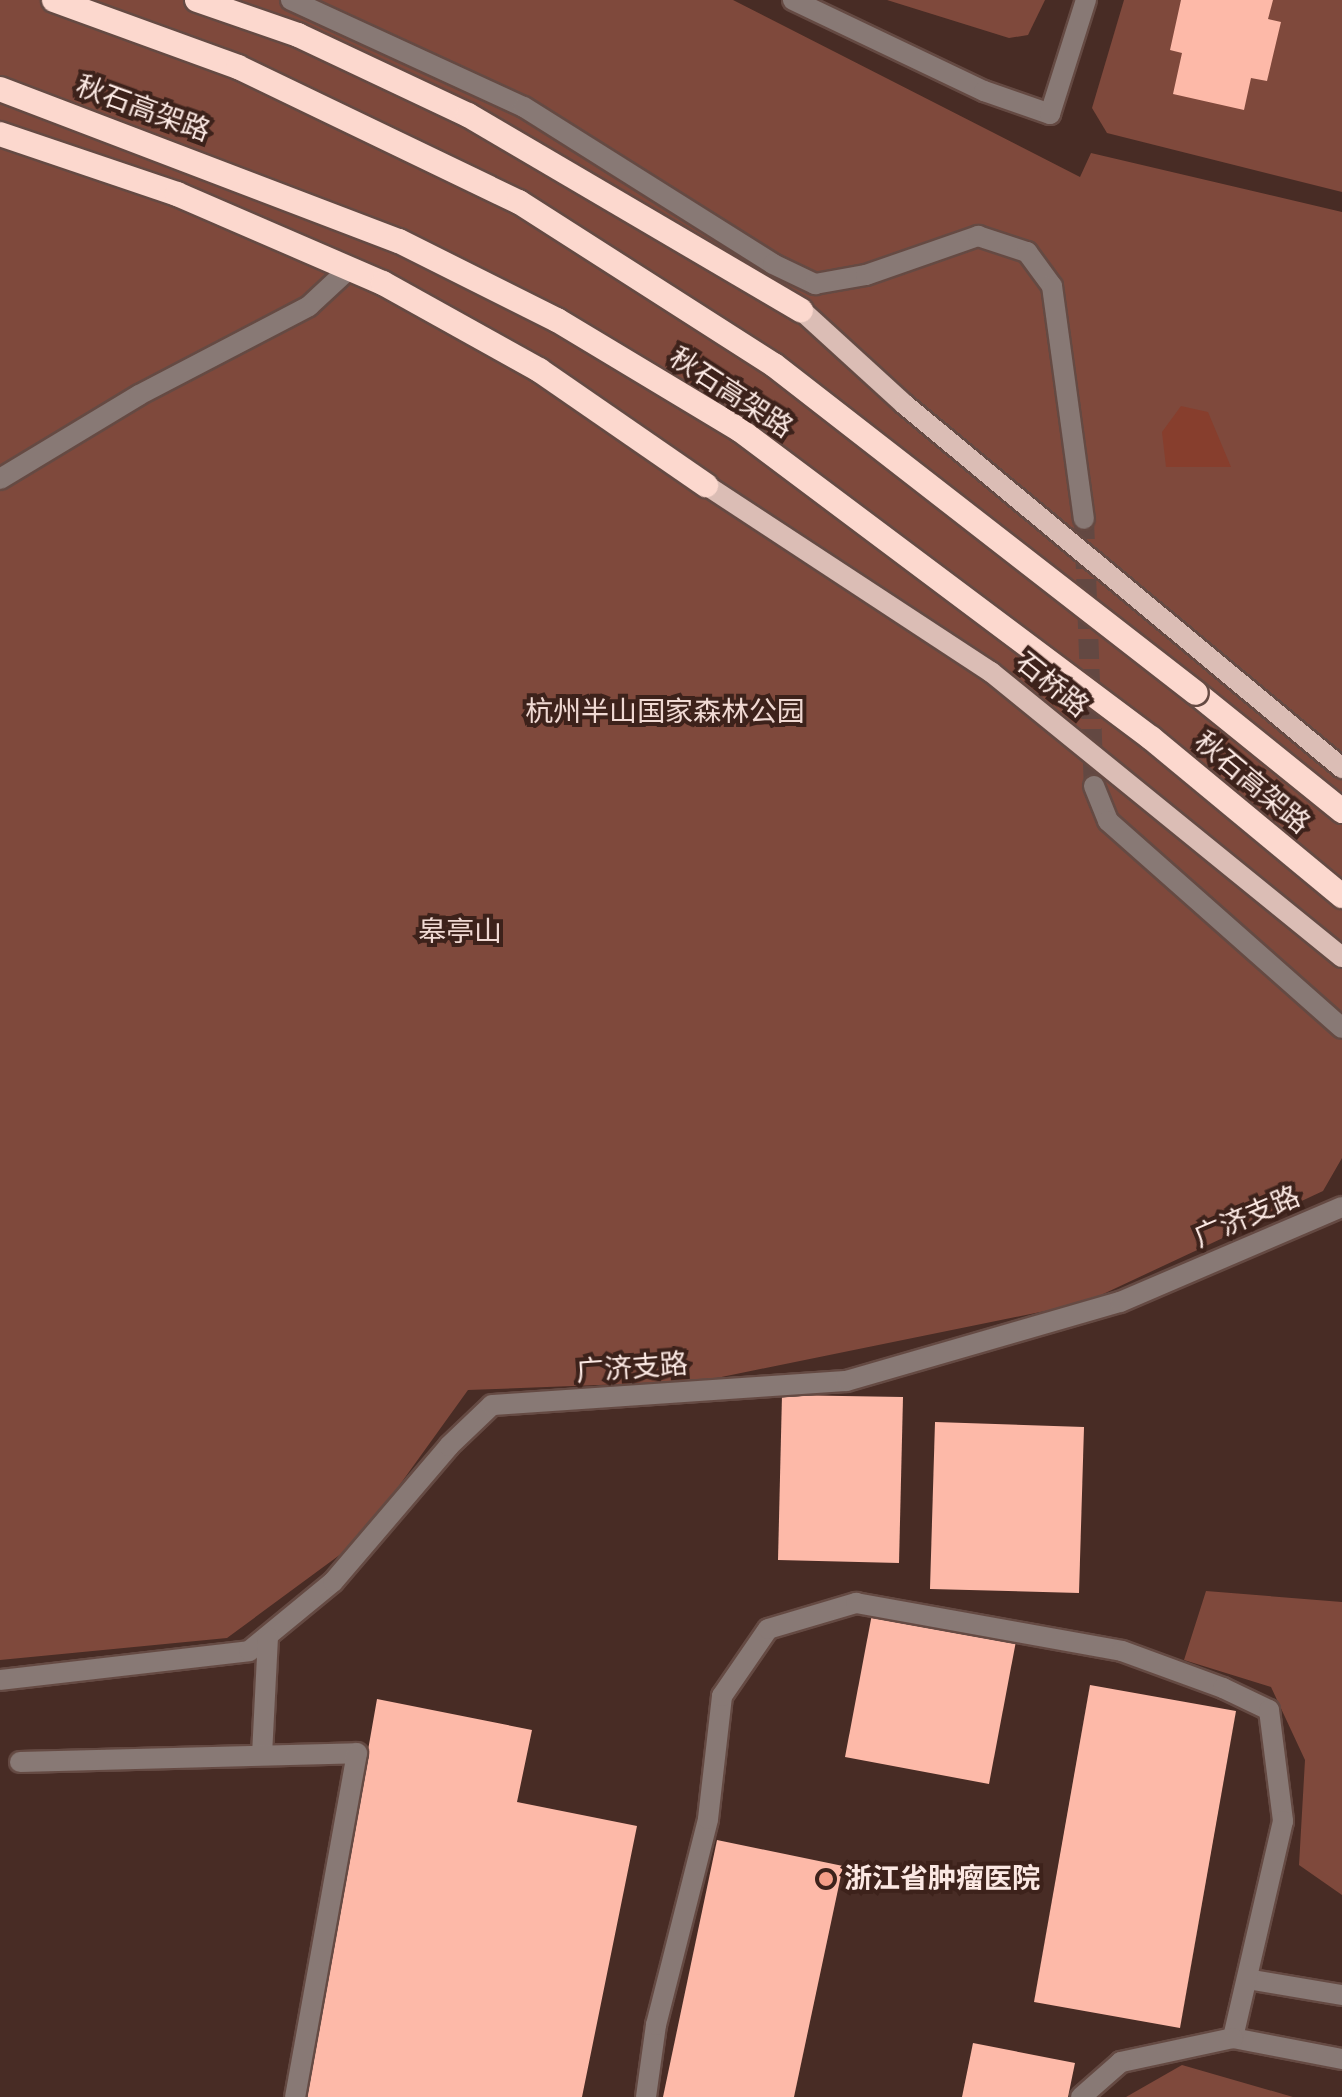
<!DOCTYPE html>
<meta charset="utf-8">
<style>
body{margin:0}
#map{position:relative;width:1342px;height:2097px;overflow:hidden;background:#482c25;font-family:Rubik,"Noto Sans SC",sans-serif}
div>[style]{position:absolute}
.green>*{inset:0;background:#7f493c}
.water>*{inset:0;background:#873e2d}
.building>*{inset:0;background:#fdb9a8}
.minor-tunnel>*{height:20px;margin-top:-10px;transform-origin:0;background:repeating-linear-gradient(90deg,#634842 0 20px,transparent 0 30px)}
.roads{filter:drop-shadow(2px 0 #654a43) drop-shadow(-2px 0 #654a43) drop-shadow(0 2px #654a43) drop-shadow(0 -2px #654a43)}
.minor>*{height:20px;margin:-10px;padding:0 10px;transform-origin:10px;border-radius:10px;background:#887975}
.major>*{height:20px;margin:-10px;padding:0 10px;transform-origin:10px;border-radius:10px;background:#dbbdb5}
.highway>*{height:24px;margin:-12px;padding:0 12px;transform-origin:12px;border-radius:12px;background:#fcd8ce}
.bridges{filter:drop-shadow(2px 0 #654a43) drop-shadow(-2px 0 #654a43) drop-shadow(0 2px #654a43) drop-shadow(0 -2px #654a43)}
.highway-bridge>*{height:24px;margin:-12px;padding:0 12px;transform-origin:12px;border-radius:12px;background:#fcd8ce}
.dots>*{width:22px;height:22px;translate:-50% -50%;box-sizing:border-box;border:4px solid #3d221b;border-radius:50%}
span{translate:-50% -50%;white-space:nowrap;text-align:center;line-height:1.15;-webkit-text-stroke:8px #3d221b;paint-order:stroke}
.street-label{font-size:28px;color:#fbe8e3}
.park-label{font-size:28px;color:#f0d9d3}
.poi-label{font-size:28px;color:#fbe8e3;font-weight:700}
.left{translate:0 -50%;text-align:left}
</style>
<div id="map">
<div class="green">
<i style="clip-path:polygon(0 0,733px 0,1080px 177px,1091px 153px,1342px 212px,1342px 1158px,1323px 1191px,1084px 1303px,702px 1381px,468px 1390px,360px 1540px,227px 1638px,0 1660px)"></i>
<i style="clip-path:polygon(887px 0,1045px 0,1028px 35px,1009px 38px)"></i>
<i style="clip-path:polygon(1124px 0,1342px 0,1342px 192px,1107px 133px,1092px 108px)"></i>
<i style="clip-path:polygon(1206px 1591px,1342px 1602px,1342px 1895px,1299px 1865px,1305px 1760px,1271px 1687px,1184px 1660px)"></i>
<i style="clip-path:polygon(1182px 2065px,1293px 2097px,1126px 2097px)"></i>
</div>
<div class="water">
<i style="clip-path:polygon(1181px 406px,1208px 412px,1231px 467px,1166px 467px,1162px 432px)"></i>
</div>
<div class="building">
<i style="clip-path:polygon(1181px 0,1273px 0,1268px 19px,1281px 22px,1267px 81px,1251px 78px,1244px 110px,1173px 94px,1182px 53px,1170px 50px)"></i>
<i style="clip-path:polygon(782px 1395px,903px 1397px,899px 1563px,778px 1560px)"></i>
<i style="clip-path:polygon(935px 1422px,1084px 1427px,1079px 1593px,930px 1589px)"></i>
<i style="clip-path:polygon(872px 1614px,1016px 1641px,989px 1784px,845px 1757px)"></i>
<i style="clip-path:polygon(1090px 1685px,1236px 1711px,1180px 2028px,1034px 2002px)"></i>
<i style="clip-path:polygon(377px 1699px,532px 1730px,517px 1802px,637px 1826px,582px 2097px,307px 2097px)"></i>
<i style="clip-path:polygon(717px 1840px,843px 1866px,794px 2097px,663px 2097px)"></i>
<i style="clip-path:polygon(973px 2043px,1075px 2063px,1068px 2097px,962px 2097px)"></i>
</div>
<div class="minor-tunnel">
<i style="left:1084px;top:519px;width:267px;rotate:87.9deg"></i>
</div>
<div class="roads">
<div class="minor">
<i style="left:291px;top:0;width:256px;rotate:24.7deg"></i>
<i style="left:524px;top:107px;width:294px;rotate:32.2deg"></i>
<i style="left:773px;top:264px;width:47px;rotate:25.5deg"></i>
<i style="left:815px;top:284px;width:52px;rotate:-10deg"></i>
<i style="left:866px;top:275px;width:119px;rotate:-19.2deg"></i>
<i style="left:978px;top:236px;width:52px;rotate:18.1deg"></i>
<i style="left:1027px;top:252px;width:42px;rotate:53.7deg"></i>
<i style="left:1052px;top:286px;width:235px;rotate:82.2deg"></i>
<i style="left:793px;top:0;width:212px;rotate:25.5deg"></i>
<i style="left:984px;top:91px;width:70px;rotate:19.2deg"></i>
<i style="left:1050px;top:114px;width:120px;rotate:-72.5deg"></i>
<i style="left:0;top:479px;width:162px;rotate:-31.1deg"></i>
<i style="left:139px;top:395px;width:192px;rotate:-27.6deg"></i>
<i style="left:309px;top:306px;width:56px;rotate:-42.8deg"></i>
<i style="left:1094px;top:786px;width:38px;rotate:68deg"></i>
<i style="left:1108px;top:821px;width:312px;rotate:41.5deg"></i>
<i style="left:0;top:1680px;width:251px;rotate:-6.6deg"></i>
<i style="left:249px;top:1651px;width:109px;rotate:-39.4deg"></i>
<i style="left:333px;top:1582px;width:179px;rotate:-49.5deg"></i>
<i style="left:449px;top:1446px;width:59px;rotate:-43.6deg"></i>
<i style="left:492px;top:1405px;width:355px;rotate:-3.9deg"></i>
<i style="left:846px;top:1381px;width:285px;rotate:-16.1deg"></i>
<i style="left:1120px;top:1302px;width:241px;rotate:-23.2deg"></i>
<i style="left:262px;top:1755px;width:118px;rotate:-87.1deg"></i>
<i style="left:20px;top:1762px;width:337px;rotate:-1.5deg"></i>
<i style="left:357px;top:1753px;width:350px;rotate:100.2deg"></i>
<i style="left:1247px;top:1979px;width:96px;rotate:9.6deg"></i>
<i style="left:1233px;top:2038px;width:111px;rotate:10.9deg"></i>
<i style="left:646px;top:2097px;width:73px;rotate:-82.1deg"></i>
<i style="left:656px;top:2025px;width:212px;rotate:-75.8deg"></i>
<i style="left:708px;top:1819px;width:124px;rotate:-83.5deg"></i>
<i style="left:722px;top:1696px;width:81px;rotate:-55.5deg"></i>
<i style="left:768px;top:1629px;width:92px;rotate:-16.5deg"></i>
<i style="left:856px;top:1603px;width:270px;rotate:10.2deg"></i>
<i style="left:1122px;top:1651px;width:108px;rotate:20.1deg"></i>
<i style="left:1223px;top:1688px;width:51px;rotate:25.6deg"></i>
<i style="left:1269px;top:1710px;width:112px;rotate:82.8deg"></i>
<i style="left:1283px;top:1821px;width:223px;rotate:103deg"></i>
<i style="left:1233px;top:2038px;width:115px;rotate:167.9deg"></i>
<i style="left:1121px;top:2062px;width:53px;rotate:138.8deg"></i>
</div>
<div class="major">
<i style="left:801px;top:310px;width:139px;rotate:42.4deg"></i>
<i style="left:904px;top:404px;width:570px;rotate:39.73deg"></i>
<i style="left:706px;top:485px;width:341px;rotate:33.3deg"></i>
<i style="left:991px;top:672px;width:452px;rotate:39.1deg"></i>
</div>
<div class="highway">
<i style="left:197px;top:0;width:107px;rotate:19.1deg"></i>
<i style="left:298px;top:35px;width:188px;rotate:25.2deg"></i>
<i style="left:468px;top:115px;width:386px;rotate:30.4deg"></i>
<i style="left:0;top:134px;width:187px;rotate:18.7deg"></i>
<i style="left:177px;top:194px;width:224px;rotate:23.4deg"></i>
<i style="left:383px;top:283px;width:179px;rotate:29.1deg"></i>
<i style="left:539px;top:370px;width:203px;rotate:34.6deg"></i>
<i style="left:1196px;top:693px;width:188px;rotate:38.9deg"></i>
</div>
</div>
<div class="bridges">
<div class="highway-bridge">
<i style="left:54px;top:0;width:196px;rotate:20deg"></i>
<i style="left:238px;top:67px;width:312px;rotate:25.7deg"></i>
<i style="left:519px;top:202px;width:303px;rotate:32.6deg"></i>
<i style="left:774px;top:365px;width:534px;rotate:37.86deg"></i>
<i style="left:0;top:89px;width:427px;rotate:20.9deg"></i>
<i style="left:399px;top:241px;width:177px;rotate:26.6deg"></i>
<i style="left:557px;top:320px;width:214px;rotate:31deg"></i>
<i style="left:740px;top:430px;width:514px;rotate:36.85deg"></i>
<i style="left:1151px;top:738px;width:248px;rotate:39.6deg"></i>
</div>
</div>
<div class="dots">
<i style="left:826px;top:1879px;background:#f49e88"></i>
</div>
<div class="street-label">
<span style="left:143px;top:109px;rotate:20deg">秋石高架路</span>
<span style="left:731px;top:393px;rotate:33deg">秋石高架路</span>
<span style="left:1052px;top:685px;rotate:39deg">石桥路</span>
<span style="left:1252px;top:783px;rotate:40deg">秋石高架路</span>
<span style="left:1247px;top:1217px;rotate:-23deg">广济支路</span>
<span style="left:632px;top:1368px;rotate:-4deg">广济支路</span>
</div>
<div class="park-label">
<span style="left:665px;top:712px">杭州半山国家森林公园</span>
<span style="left:460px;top:932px">皋亭山</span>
</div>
<div class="poi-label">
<span class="left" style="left:844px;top:1879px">浙江省肿瘤医院</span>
</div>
</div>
